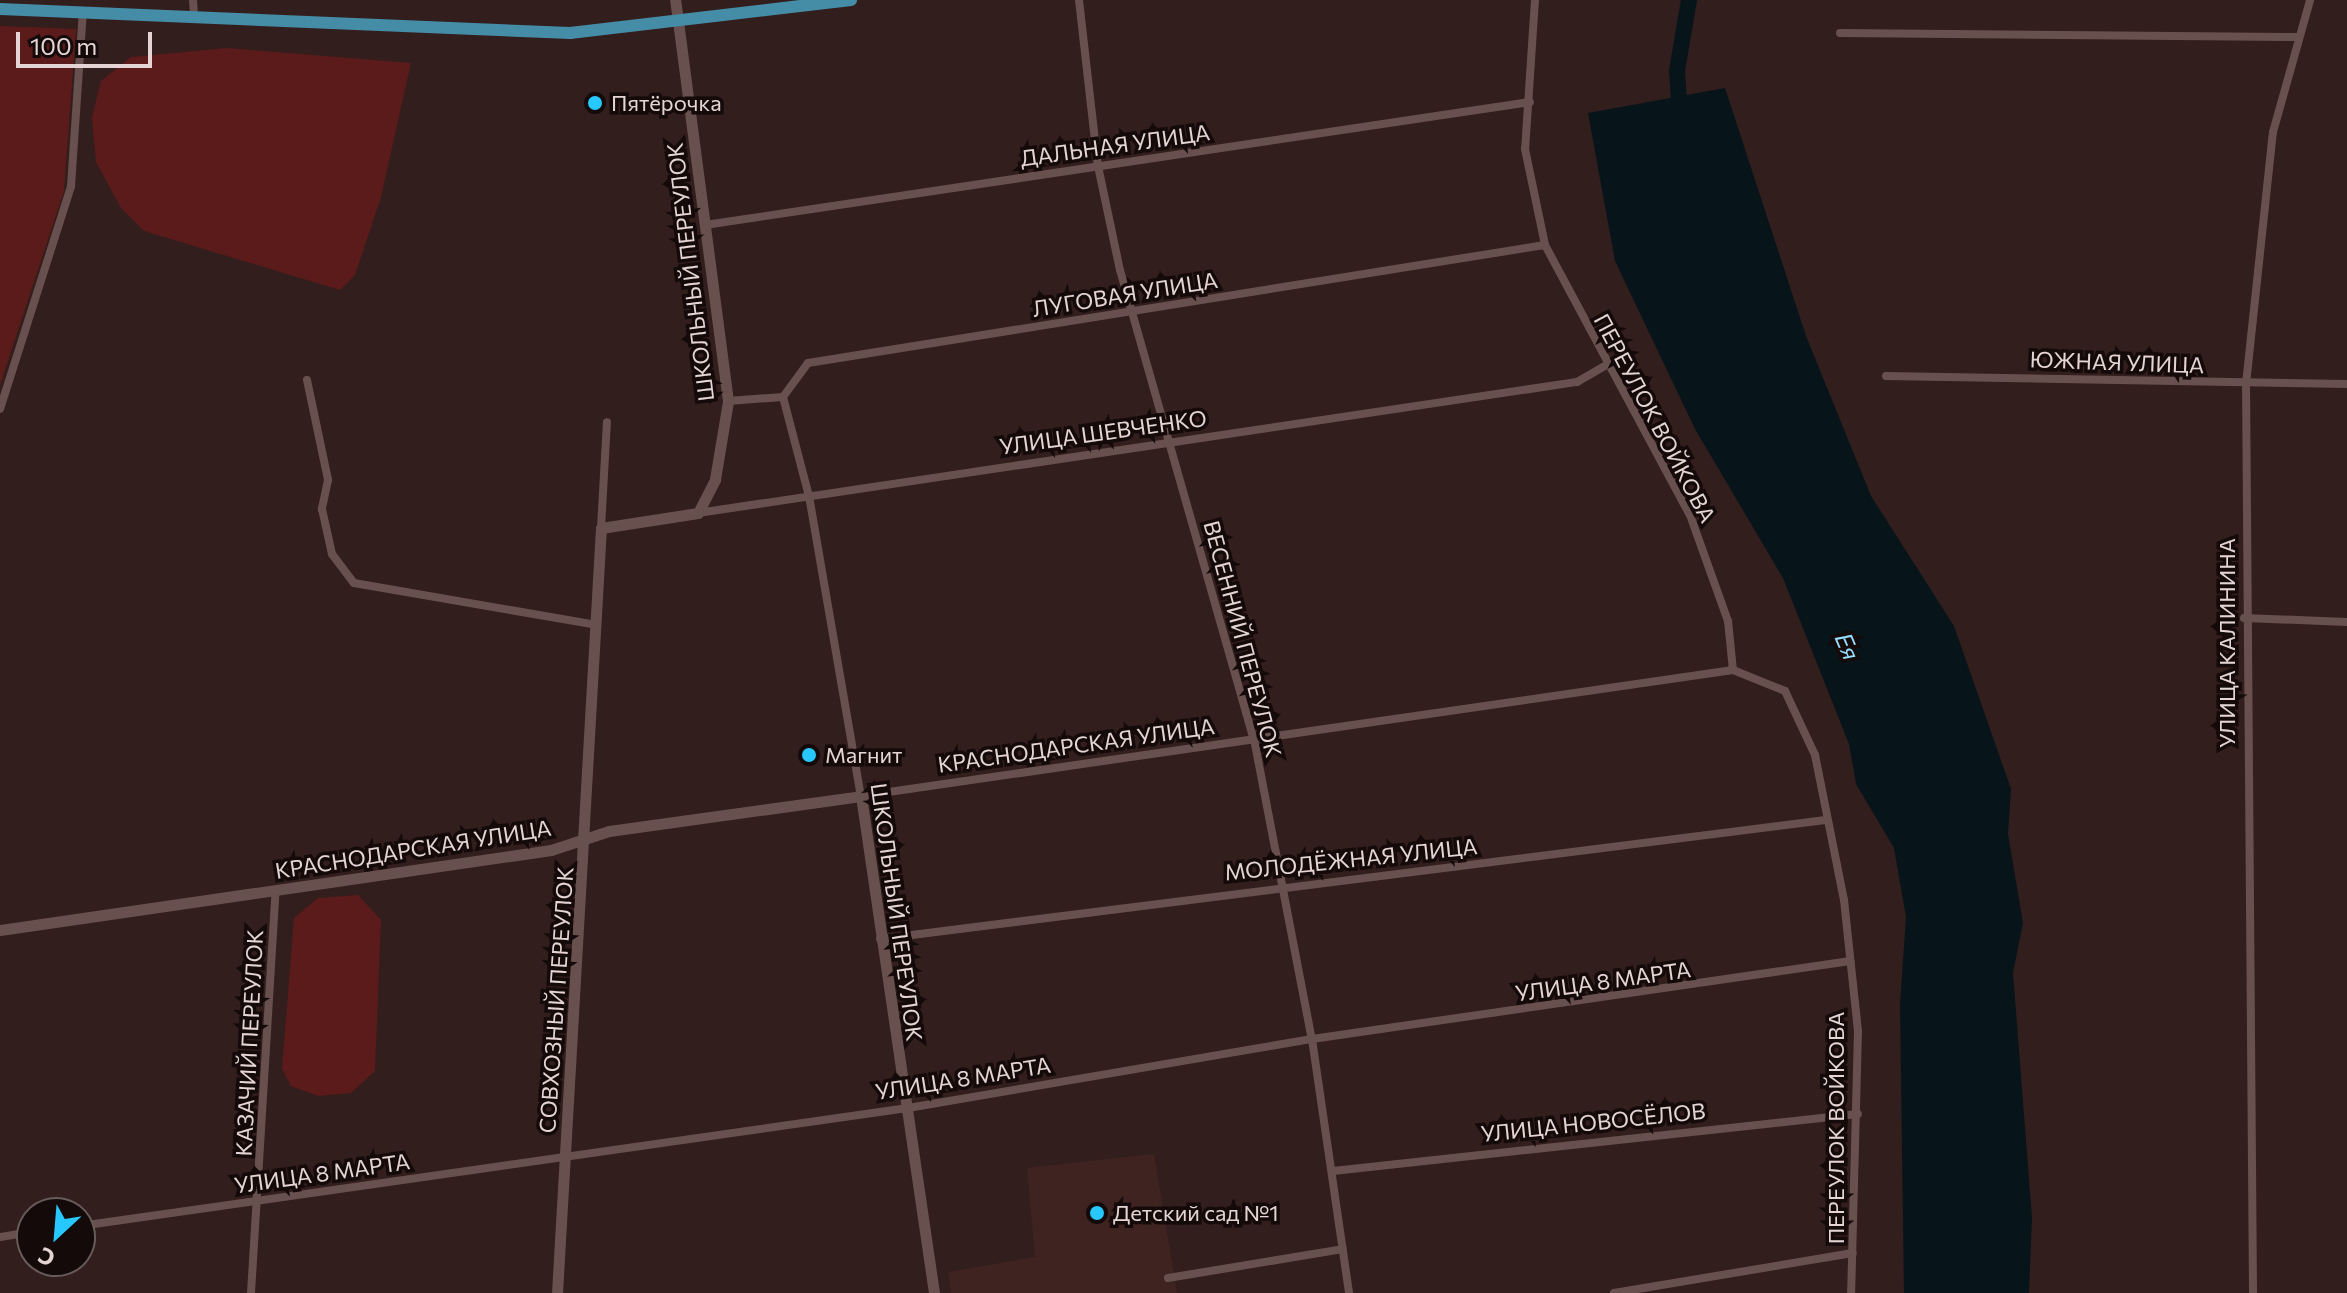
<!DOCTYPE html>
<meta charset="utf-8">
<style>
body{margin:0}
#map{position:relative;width:2347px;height:1293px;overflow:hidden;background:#321e1c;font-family:Commissioner,sans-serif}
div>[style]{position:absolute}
.built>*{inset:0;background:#3f2321}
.green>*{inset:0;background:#5b1b1a}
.water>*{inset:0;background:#07141a}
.river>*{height:16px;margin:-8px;padding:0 8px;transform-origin:8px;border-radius:8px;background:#07141a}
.street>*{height:8px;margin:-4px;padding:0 4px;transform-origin:4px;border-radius:4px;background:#68504e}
.secondary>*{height:11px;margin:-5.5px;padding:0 5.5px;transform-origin:5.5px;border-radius:5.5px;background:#68504e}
.primary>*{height:12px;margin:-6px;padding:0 6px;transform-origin:6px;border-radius:6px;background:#458ca7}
.dots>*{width:22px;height:22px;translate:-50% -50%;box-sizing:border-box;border:4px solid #140a0a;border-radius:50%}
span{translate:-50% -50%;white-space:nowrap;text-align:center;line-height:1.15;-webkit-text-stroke:7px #140a0a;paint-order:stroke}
.poi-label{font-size:22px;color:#e4d5d4}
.left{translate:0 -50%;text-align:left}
.street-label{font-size:22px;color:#e4d5d4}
.water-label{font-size:24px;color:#94ddfd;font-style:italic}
.north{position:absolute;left:16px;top:1197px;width:80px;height:80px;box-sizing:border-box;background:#140a0a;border:2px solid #675b5b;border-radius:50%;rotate:206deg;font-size:22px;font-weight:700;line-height:32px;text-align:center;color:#e4d5d4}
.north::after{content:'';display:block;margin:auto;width:28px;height:36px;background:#27c8ff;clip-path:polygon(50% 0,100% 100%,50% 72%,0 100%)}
.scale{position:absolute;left:16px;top:32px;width:136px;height:36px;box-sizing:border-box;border:4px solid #e4d5d4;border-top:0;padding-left:10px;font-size:24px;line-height:28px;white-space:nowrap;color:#e4d5d4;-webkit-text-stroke:6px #140a0a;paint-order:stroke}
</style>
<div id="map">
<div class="built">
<i style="clip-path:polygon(1154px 1154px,1177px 1293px,951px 1293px,948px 1272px,1035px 1257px,1027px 1168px)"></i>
</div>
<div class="green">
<i style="clip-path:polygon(0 26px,76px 29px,64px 191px,0 385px)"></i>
<i style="clip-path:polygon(227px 48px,411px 63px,381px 197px,355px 275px,340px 290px,144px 231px,121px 208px,96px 162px,92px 117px,101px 81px,131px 57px)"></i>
<i style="clip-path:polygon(358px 895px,381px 920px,375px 1071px,351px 1093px,318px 1096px,291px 1086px,282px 1069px,294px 918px,318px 898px)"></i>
</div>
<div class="water">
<i style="clip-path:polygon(1725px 88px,1806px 336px,1871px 496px,1954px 626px,2011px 789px,2008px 834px,2023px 923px,2013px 973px,2032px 1218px,2029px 1293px,1904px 1293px,1900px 1004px,1906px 917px,1894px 848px,1856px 784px,1849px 744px,1783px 578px,1695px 429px,1615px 261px,1588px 113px)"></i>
</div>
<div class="river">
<i style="left:1680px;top:117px;width:46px;rotate:-93.7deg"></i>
<i style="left:1677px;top:71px;width:72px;rotate:-80.4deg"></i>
</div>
<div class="street">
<i style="left:193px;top:0;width:16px;rotate:86deg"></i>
<i style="left:1079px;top:0;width:167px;rotate:83.5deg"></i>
<i style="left:1098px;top:166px;width:106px;rotate:78.1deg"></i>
<i style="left:1120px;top:270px;width:488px;rotate:74.1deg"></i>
<i style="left:1254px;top:739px;width:306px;rotate:79.1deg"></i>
<i style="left:1312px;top:1039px;width:257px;rotate:81.7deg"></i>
<i style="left:1535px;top:0;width:149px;rotate:93.8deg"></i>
<i style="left:1525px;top:149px;width:98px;rotate:78.2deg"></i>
<i style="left:1545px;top:245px;width:306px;rotate:61.8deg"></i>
<i style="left:1690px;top:515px;width:113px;rotate:70.3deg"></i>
<i style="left:1728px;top:621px;width:49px;rotate:84.2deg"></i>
<i style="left:1733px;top:670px;width:56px;rotate:22deg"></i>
<i style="left:1785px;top:691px;width:71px;rotate:64.9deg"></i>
<i style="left:1815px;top:755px;width:148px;rotate:78.7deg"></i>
<i style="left:1844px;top:900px;width:132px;rotate:83.9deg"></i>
<i style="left:1858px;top:1031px;width:262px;rotate:91.5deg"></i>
<i style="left:1840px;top:33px;width:458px;rotate:0.5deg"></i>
<i style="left:705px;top:225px;width:834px;rotate:-8.48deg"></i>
<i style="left:1886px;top:376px;width:461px;rotate:1deg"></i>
<i style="left:307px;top:380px;width:102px;rotate:78.1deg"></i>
<i style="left:328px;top:480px;width:30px;rotate:102deg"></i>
<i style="left:322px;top:509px;width:46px;rotate:77.5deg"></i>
<i style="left:332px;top:554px;width:36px;rotate:53deg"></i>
<i style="left:354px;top:583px;width:246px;rotate:9.8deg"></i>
<i style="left:783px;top:397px;width:102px;rotate:75.3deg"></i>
<i style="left:809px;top:496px;width:304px;rotate:80.2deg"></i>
<i style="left:861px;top:796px;width:881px;rotate:-8.22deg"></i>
<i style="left:728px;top:401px;width:55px;rotate:-4.2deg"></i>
<i style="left:783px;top:397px;width:42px;rotate:-53.7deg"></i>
<i style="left:808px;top:363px;width:746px;rotate:-9.1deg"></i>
<i style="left:0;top:409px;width:234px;rotate:-72.3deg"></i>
<i style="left:71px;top:186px;width:174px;rotate:-86.1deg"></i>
<i style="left:698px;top:513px;width:889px;rotate:-8.48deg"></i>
<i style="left:1577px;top:382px;width:34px;rotate:-30deg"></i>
<i style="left:601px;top:528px;width:106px;rotate:-86.8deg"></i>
<i style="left:2244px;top:618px;width:103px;rotate:2.2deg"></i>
<i style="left:880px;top:939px;width:953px;rotate:-7.17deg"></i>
<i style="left:1333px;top:1171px;width:528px;rotate:-6.2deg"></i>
<i style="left:80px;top:1226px;width:836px;rotate:-8.11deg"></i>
<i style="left:908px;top:1108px;width:410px;rotate:-9.7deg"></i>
<i style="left:1312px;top:1039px;width:544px;rotate:-8.25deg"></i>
<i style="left:0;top:1237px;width:32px;rotate:-9deg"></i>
<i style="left:1168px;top:1278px;width:177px;rotate:-9.4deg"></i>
<i style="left:251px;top:1293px;width:404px;rotate:-86.5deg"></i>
<i style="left:1614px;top:1293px;width:242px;rotate:-9.5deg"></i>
<i style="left:2253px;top:1293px;width:909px;rotate:-90.44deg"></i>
<i style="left:2246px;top:384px;width:253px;rotate:-83.9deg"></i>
<i style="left:2273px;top:132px;width:137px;rotate:-74.3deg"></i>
</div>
<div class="secondary">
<i style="left:0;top:930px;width:557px;rotate:-8.26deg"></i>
<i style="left:551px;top:850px;width:61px;rotate:-18.1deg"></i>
<i style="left:609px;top:831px;width:254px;rotate:-7.9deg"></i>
<i style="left:861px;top:796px;width:502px;rotate:81.64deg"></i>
<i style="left:557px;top:1293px;width:766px;rotate:-86.71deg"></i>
<i style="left:601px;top:528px;width:98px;rotate:-8.8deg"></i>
<i style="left:698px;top:513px;width:38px;rotate:-63deg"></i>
<i style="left:715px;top:479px;width:79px;rotate:-80.5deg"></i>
<i style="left:728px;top:401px;width:404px;rotate:-97.5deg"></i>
</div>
<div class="primary">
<i style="left:0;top:9px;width:571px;rotate:2.41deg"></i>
<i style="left:570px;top:33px;width:283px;rotate:-6.7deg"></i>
</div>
<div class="dots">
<i style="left:595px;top:103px;background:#27c8ff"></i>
<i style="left:809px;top:755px;background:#27c8ff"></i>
<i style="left:1097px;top:1213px;background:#27c8ff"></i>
</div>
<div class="poi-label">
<span class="left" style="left:611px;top:103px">Пятёрочка</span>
<span class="left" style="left:825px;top:755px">Магнит</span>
<span class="left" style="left:1113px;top:1213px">Детский сад №1</span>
</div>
<div class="street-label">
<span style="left:1115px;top:145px;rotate:-8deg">ДАЛЬНАЯ УЛИЦА</span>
<span style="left:690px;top:272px;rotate:-97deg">ШКОЛЬНЫЙ ПЕРЕУЛОК</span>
<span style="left:1125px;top:294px;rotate:-9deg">ЛУГОВАЯ УЛИЦА</span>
<span style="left:2117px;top:362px;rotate:2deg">ЮЖНАЯ УЛИЦА</span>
<span style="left:1655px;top:418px;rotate:62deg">ПЕРЕУЛОК ВОЙКОВА</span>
<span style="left:1103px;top:432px;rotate:-8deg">УЛИЦА ШЕВЧЕНКО</span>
<span style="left:1243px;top:639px;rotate:75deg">ВЕСЕННИЙ ПЕРЕУЛОК</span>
<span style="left:2227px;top:643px;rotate:-90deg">УЛИЦА КАЛИНИНА</span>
<span style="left:1076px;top:745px;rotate:-8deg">КРАСНОДАРСКАЯ УЛИЦА</span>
<span style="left:413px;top:849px;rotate:-9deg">КРАСНОДАРСКАЯ УЛИЦА</span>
<span style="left:1351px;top:859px;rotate:-6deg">МОЛОДЁЖНАЯ УЛИЦА</span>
<span style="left:897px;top:912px;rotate:82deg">ШКОЛЬНЫЙ ПЕРЕУЛОК</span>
<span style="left:1603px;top:981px;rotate:-8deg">УЛИЦА 8 МАРТА</span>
<span style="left:556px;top:1000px;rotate:-86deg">СОВХОЗНЫЙ ПЕРЕУЛОК</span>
<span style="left:249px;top:1043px;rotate:-87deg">КАЗАЧИЙ ПЕРЕУЛОК</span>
<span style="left:963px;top:1078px;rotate:-9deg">УЛИЦА 8 МАРТА</span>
<span style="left:1593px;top:1122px;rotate:-6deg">УЛИЦА НОВОСЁЛОВ</span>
<span style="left:1836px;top:1128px;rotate:-90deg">ПЕРЕУЛОК ВОЙКОВА</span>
<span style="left:322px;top:1173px;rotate:-8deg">УЛИЦА 8 МАРТА</span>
</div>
<div class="water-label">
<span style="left:1848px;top:646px;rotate:67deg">Ея</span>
</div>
<div class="north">С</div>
<div class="scale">100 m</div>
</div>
